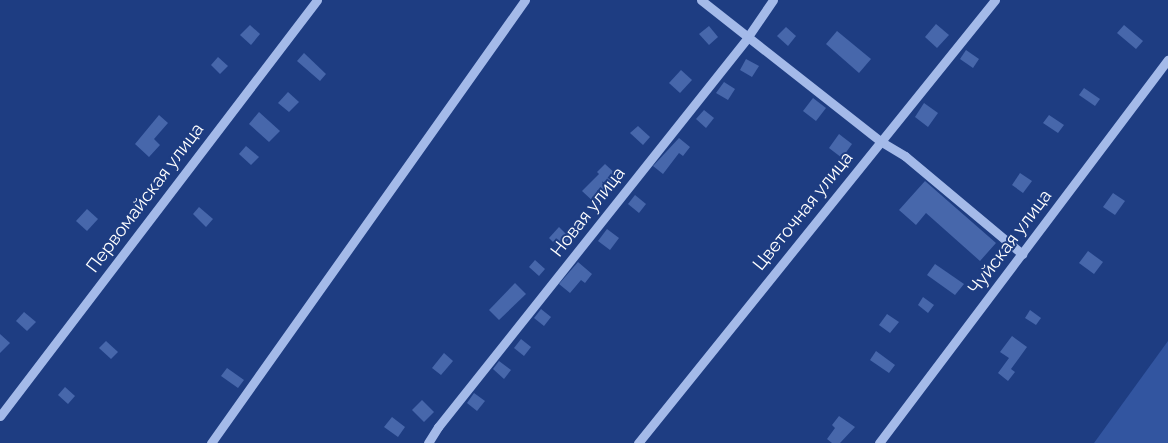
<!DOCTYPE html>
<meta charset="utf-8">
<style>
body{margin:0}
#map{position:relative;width:1168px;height:443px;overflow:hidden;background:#1e3d82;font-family:Raleway,sans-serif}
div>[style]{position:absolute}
.green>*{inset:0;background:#3255a0}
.building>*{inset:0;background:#4767ab}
.minor>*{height:9px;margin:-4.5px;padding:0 4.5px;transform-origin:4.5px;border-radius:4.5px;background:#a4bae9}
span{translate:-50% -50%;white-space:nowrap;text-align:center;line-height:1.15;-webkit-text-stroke:4px #1e3d82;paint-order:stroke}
.street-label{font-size:18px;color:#fff}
</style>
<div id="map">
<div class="green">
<i style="clip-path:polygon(1168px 341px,1168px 443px,1094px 443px)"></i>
</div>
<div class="building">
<i style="clip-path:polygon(936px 24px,949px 35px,937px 48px,925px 37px)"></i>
<i style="clip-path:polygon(250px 25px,260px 34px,251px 45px,240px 35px)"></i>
<i style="clip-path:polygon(1124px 25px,1143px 41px,1136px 49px,1117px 33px)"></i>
<i style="clip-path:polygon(709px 26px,718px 37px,709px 45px,699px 34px)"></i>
<i style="clip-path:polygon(786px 27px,796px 36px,788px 46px,777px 36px)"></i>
<i style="clip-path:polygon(837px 31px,871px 59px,859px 73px,826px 44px)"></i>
<i style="clip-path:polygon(966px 50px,979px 59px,973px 68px,960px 59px)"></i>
<i style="clip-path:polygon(304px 53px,326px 74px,320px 81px,297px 61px)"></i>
<i style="clip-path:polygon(218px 57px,228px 66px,220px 74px,211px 65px)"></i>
<i style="clip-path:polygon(746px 59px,759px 66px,752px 77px,740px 70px)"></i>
<i style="clip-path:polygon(681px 70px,692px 80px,680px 93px,669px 83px)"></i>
<i style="clip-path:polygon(724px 82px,735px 89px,728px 100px,716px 93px)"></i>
<i style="clip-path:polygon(1084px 88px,1100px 99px,1095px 106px,1079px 95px)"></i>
<i style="clip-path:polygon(288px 92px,299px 102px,289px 112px,278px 103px)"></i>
<i style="clip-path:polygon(813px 98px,826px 108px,816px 121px,803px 111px)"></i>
<i style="clip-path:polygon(924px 103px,938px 113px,928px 127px,915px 117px)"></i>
<i style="clip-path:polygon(704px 110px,714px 118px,706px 128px,696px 119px)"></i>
<i style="clip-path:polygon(259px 112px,280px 131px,269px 142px,249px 124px)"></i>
<i style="clip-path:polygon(159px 115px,168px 123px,154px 139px,160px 145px,149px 157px,135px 144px)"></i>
<i style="clip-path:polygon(1049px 115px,1064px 125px,1058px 133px,1043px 123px)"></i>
<i style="clip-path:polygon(638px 126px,650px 137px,643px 145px,630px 133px)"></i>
<i style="clip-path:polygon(839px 134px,852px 144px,842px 158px,829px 148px)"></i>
<i style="clip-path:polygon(679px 138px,690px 147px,683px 156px,679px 153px,663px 174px,653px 166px)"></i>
<i style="clip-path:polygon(246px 146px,259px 157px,251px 165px,239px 154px)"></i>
<i style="clip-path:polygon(605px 164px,618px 176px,596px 204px,582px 191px,599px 174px,597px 172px)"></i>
<i style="clip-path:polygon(1020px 173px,1032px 181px,1023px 193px,1012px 185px)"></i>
<i style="clip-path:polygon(925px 181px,996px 243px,980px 261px,926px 213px,916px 225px,899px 210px)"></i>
<i style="clip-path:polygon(1113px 193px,1125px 201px,1115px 215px,1103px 207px)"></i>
<i style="clip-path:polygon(635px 195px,646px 204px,639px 213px,628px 204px)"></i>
<i style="clip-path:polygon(199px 207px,213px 219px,206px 227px,193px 214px)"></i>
<i style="clip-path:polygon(87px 209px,98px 219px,87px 231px,76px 221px)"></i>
<i style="clip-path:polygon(559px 227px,570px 238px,560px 249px,549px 238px)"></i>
<i style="clip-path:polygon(607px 229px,619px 238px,610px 250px,598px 241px)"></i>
<i style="clip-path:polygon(1088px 251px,1103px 262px,1094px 274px,1079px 263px)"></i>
<i style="clip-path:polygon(535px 260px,545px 269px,539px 276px,529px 267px)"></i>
<i style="clip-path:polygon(578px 262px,592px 274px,585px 283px,581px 280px,570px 293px,559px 284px)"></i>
<i style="clip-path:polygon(935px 264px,964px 284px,955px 295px,927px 275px)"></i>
<i style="clip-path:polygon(515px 283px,526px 294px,499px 320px,489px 310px)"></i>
<i style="clip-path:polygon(923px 297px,934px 305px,928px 313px,918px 305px)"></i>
<i style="clip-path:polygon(541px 309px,551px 317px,544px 326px,534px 318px)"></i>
<i style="clip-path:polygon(1030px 310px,1041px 318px,1036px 325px,1025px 318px)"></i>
<i style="clip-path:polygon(24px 312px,36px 322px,27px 331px,16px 321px)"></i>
<i style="clip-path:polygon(887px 314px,899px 322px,890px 333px,879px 325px)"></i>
<i style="clip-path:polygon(0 334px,10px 343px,0 353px)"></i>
<i style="clip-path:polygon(1012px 336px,1027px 347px,1011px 369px,1015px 372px,1008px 381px,998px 373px,1009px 358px,1000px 352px)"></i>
<i style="clip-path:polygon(521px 339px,531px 347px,524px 356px,514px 348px)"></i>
<i style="clip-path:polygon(106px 341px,118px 352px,111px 359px,99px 348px)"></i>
<i style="clip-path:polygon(876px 351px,895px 365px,889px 373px,870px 360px)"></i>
<i style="clip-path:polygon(444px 353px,453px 361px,441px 375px,432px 368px)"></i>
<i style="clip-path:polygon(499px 361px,511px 370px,504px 379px,493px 369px)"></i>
<i style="clip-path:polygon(227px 368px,244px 380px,238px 388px,221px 376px)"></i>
<i style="clip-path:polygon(65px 387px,75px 396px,68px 404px,58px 395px)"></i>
<i style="clip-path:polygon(474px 393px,485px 401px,477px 411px,467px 403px)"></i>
<i style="clip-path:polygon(422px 400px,434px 412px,424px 422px,412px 410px)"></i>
<i style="clip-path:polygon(839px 416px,855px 427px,840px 443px,832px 443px,827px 439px,835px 428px,832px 425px)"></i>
<i style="clip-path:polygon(392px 417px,405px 427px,398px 437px,384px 427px)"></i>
</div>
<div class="minor">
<i style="left:701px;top:0;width:228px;rotate:38.2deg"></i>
<i style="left:880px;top:141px;width:29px;rotate:31deg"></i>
<i style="left:905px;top:156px;width:153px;rotate:39.9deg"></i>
<i style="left:0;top:416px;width:523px;rotate:-52.69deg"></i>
<i style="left:211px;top:443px;width:543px;rotate:-54.67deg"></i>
<i style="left:428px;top:443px;width:19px;rotate:-58deg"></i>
<i style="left:438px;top:427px;width:497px;rotate:-51.5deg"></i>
<i style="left:747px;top:38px;width:46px;rotate:-55.6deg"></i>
<i style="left:638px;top:443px;width:569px;rotate:-51.14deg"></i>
<i style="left:879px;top:443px;width:480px;rotate:-53deg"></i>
</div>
<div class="street-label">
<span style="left:145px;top:198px;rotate:-53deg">Первомайская улица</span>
<span style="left:803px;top:211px;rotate:-51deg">Цветочная улица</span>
<span style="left:588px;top:212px;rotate:-52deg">Новая улица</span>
<span style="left:1010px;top:242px;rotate:-53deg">Чуйская улица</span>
</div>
</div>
